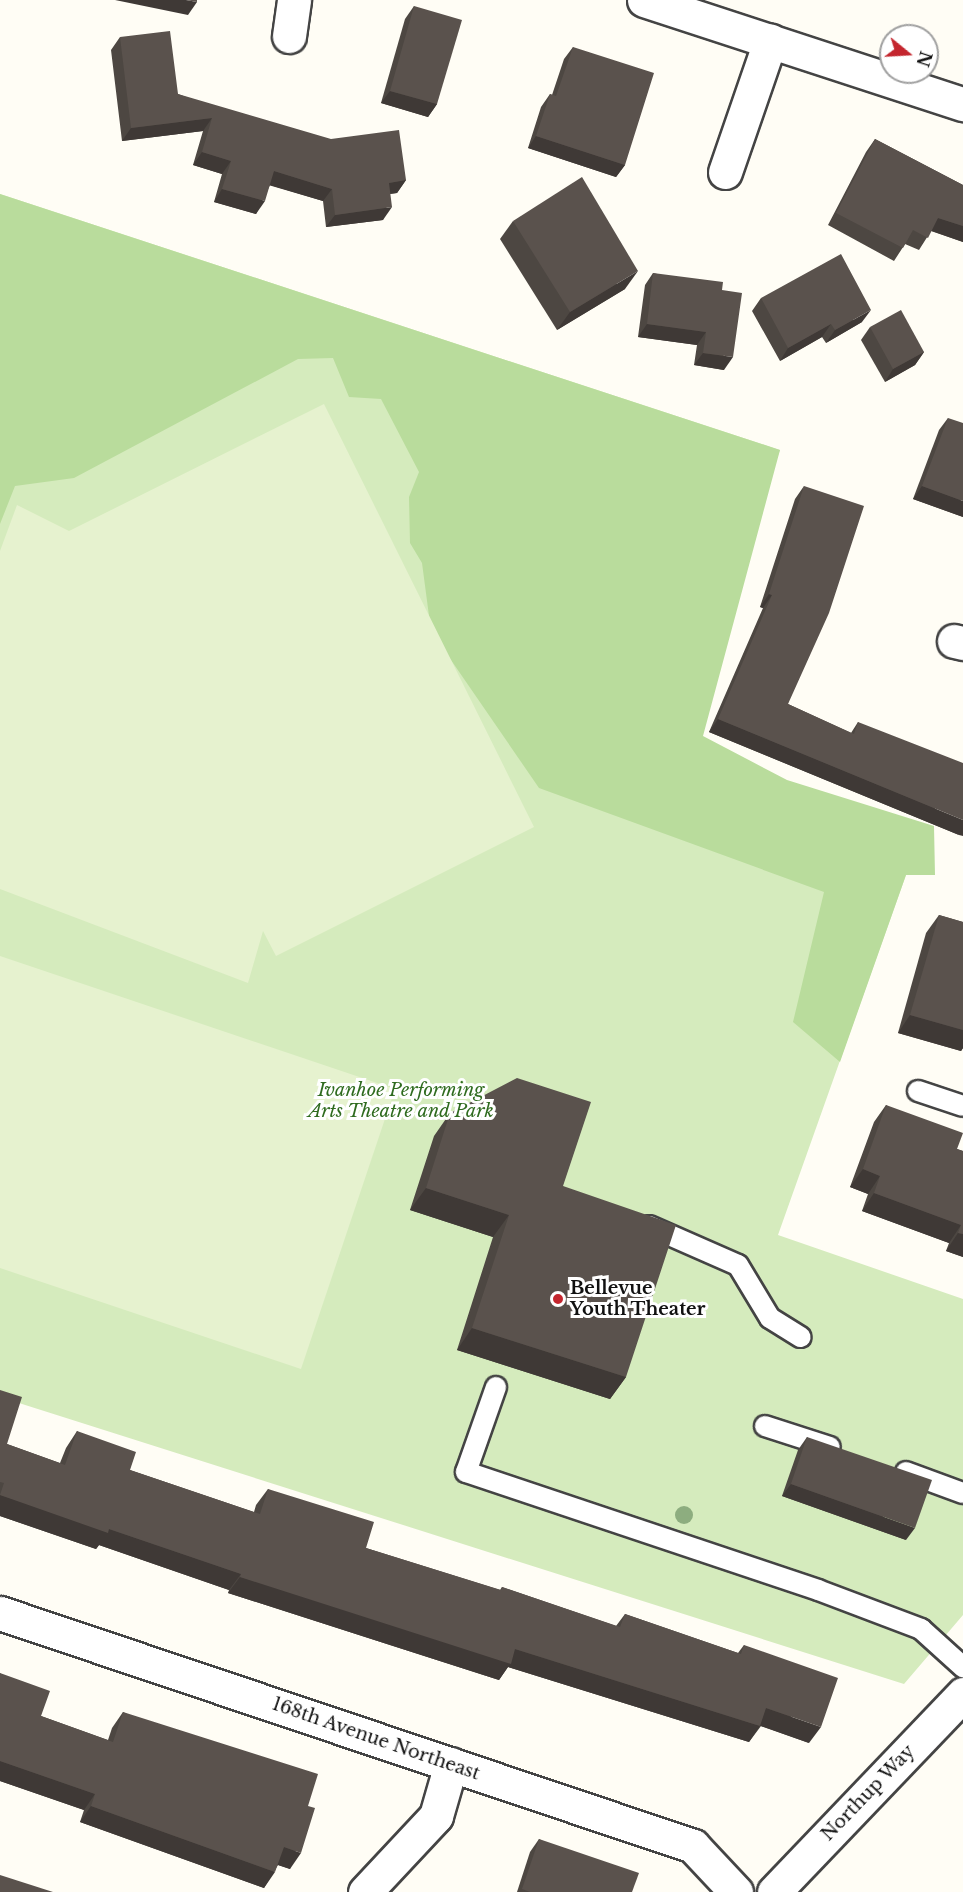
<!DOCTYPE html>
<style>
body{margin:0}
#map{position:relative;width:963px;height:1892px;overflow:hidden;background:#fffdf5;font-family:"Libre Baskerville",serif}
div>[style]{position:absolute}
.green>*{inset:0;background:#d5ebbd}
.forest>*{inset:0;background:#b9dc9c}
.pitch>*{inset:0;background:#e6f2cf}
.roads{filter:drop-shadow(2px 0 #444) drop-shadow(-2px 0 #444) drop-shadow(0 2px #444) drop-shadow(0 -2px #444)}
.service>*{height:20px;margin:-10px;padding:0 10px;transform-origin:10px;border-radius:10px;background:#fff}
.minor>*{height:33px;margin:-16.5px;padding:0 16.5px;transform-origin:16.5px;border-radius:16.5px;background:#fff}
.tertiary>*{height:33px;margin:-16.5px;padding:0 16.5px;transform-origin:16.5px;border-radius:16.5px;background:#fff}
.trees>*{width:18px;height:18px;margin:-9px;border-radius:50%;background:#8dad7f}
.wall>*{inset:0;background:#4d4742}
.shaded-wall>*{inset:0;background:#3f3936}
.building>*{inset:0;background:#5a524d}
.dots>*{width:16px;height:16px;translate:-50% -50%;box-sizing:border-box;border:3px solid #fff;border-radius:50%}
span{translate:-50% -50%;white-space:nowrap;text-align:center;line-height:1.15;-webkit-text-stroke:6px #fff;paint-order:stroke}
.park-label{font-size:18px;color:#2f6b1f;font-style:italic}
.poi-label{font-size:18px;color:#111;font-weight:700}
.left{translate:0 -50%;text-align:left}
.street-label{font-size:18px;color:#111}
.north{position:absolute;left:879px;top:24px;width:60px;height:60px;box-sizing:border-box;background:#fff;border:2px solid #a0a0a0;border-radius:50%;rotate:108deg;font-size:16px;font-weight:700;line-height:24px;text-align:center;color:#111}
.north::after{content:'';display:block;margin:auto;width:21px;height:27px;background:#c4262e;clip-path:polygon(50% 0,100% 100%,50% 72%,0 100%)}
</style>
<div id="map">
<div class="green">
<i style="clip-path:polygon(0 194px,780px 450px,659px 793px,906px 875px,778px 1235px,963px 1299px,963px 1615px,904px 1684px,0 1397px)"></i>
</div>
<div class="forest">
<i style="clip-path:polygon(0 194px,780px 450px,703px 736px,787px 780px,934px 826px,935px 875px,906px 875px,840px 1062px,793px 1022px,824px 892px,539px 788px,431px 631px,422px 563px,410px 543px,409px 497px,419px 472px,381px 399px,349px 397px,333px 358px,298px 359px,74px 478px,15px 486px,0 524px)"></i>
</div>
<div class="pitch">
<i style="clip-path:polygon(324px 404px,534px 827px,276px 956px,263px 931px,248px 983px,0 889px,0 551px,17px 505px,69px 531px)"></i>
<i style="clip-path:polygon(0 956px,395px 1089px,301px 1369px,0 1268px)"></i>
</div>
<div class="roads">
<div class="service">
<i style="left:918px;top:1091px;width:47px;rotate:18.4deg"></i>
<i style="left:649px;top:1226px;width:97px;rotate:23.7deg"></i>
<i style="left:738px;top:1265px;width:62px;rotate:58.9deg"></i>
<i style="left:770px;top:1318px;width:36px;rotate:32deg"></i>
<i style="left:496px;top:1387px;width:90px;rotate:109.4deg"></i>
<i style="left:466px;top:1472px;width:371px;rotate:18.5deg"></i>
<i style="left:818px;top:1590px;width:110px;rotate:20.7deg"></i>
<i style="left:921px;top:1629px;width:57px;rotate:42.1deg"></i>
<i style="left:765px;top:1426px;width:68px;rotate:17.9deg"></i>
<i style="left:906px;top:1472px;width:61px;rotate:20.2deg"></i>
</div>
<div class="minor">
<i style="left:644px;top:0;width:336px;rotate:18.1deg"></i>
<i style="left:289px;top:36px;width:36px;rotate:-82deg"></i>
<i style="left:725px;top:172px;width:139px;rotate:-71deg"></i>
<i style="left:954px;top:641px;width:9px;rotate:13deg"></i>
<i style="left:0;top:1613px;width:731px;rotate:18.58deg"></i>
<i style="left:693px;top:1846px;width:63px;rotate:46.9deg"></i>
<i style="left:365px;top:1892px;width:104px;rotate:-46.9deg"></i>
<i style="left:436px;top:1816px;width:54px;rotate:-73.9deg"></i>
</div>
<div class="tertiary">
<i style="left:774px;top:1892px;width:274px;rotate:-46.3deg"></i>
</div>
</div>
<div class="trees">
<i style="left:684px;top:1515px"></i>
</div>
<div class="wall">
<i style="clip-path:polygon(414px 6px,437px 104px,428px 117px,381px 103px,405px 19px)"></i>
<i style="clip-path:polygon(120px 37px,178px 94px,406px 180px,397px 193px,390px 194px,383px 220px,326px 227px,323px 201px,270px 185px,256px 214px,214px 202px,222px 174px,193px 165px,203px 131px,122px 141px,111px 50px)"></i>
<i style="clip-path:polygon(573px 47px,625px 165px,616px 177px,528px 148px,541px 107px,550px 94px,552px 95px,564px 59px)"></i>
<i style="clip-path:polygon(875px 139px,963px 185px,963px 242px,931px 231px,919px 250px,905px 244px,894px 261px,828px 225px,866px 152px)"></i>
<i style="clip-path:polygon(513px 221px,625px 289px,557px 330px,500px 239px)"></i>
<i style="clip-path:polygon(653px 273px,722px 290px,724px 370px,694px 365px,697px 345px,638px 337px,645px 285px)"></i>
<i style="clip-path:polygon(761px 298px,862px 322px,826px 343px,822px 337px,780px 361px,752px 311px)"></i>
<i style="clip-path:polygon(870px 327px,924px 352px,915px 365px,885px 382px,861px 340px)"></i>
<i style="clip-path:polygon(948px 418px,963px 517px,913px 499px,939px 430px)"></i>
<i style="clip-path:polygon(804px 486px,788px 704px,851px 733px,858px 722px,959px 835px,709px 732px,763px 608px,760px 607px,795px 499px)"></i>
<i style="clip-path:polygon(939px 915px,963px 922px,963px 1048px,961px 1051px,898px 1033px,926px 933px)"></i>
<i style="clip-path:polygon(886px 1105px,957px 1149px,963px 1151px,963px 1257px,946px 1251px,949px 1243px,862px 1211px,868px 1194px,850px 1187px,874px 1122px)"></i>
<i style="clip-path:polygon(450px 1113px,563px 1186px,626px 1377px,610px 1399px,457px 1350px,493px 1237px,410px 1210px,434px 1136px)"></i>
<i style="clip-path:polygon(0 1390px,7px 1444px,60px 1463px,66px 1448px,77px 1431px,130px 1470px,254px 1512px,256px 1505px,268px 1489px,366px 1548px,500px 1590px,502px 1587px,616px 1626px,625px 1614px,738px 1653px,744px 1645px,809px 1743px,761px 1726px,749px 1742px,508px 1667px,499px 1680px,228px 1593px,229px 1590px,99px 1545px,96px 1549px,0 1516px)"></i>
<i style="clip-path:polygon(807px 1437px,906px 1540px,782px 1496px,798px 1450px)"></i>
<i style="clip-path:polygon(0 1673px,41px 1716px,108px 1740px,112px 1728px,123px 1712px,308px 1806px,290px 1869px,278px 1865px,264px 1888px,80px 1822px,84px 1810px,0 1781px)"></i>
<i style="clip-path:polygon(539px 1839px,632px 1892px,517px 1892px,530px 1852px)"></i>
</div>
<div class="shaded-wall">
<i style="clip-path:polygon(115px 0,186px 0,197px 2px,188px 15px)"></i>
<i style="clip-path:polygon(390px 91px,437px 104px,428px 117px,381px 103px)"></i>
<i style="clip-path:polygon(212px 118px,203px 131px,122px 141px,131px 128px)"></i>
<i style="clip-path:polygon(536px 136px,625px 165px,616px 177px,528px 148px)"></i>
<i style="clip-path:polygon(202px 152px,231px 161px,222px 174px,193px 165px)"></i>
<i style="clip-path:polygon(274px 171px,332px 189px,323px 201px,265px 184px)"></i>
<i style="clip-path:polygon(406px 180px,397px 193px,380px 195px,389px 183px)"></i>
<i style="clip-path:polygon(222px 189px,265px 201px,256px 214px,214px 202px)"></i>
<i style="clip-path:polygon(392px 207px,383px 220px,326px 227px,335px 215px)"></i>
<i style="clip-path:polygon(938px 218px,963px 226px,963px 242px,929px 230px)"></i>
<i style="clip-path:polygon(638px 271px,625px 289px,557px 330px,570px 312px)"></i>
<i style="clip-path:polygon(871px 310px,862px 322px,826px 343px,835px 330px)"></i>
<i style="clip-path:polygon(647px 324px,706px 332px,697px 345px,638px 337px)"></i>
<i style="clip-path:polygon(831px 324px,822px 337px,780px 361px,788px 348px)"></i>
<i style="clip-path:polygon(924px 352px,915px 365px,885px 382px,893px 369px)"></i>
<i style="clip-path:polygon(703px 353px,733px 357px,724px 370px,694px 365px)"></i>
<i style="clip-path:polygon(922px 486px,963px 501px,963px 517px,913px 499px)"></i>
<i style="clip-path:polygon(769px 594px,772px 595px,763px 608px,760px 607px)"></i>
<i style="clip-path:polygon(718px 719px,963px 820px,963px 836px,959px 835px,709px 732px)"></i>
<i style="clip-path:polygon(910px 1015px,963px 1030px,963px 1048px,961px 1051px,898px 1033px)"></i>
<i style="clip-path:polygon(863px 1169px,880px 1176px,868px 1194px,850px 1187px)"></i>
<i style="clip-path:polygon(426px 1188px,509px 1215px,493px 1237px,410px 1210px)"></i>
<i style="clip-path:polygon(874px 1193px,961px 1225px,949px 1243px,862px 1211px)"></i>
<i style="clip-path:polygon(958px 1233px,963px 1234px,963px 1257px,946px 1251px)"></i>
<i style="clip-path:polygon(472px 1328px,626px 1377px,610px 1399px,457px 1350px)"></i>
<i style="clip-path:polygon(791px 1484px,915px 1528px,906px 1540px,782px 1496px)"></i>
<i style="clip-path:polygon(0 1495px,109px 1529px,241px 1574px,229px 1590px,99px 1545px,96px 1549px,0 1516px)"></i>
<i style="clip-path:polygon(240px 1577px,515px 1649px,760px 1726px,749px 1742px,508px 1667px,499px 1680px,228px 1593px)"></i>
<i style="clip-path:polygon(766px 1708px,821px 1727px,809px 1743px,755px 1724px)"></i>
<i style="clip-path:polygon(0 1761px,95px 1794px,84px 1810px,0 1781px)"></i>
<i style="clip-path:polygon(91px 1806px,275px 1872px,264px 1888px,80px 1822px)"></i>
<i style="clip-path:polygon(284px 1847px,301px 1853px,290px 1869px,272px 1863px)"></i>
</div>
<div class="building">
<i style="clip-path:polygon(186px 0,197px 0,197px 2px)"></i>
<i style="clip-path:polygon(414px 6px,462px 20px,437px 104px,390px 91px)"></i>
<i style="clip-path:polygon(170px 31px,178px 94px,331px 139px,399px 130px,406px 180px,389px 183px,392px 207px,335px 215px,332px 189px,274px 171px,265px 201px,222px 189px,231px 161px,202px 152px,212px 118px,131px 128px,120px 37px)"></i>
<i style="clip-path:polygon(573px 47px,654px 73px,625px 165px,536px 136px,550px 94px,556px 96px)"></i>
<i style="clip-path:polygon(875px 139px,963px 185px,963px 226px,938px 218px,928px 238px,913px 230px,903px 248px,836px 213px)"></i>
<i style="clip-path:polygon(582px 177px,638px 271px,570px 312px,513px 221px)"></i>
<i style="clip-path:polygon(841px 254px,871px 310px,835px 330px,831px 324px,788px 348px,761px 298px)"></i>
<i style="clip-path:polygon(653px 273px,723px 282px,722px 290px,742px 293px,733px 357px,703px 353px,706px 332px,647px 324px)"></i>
<i style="clip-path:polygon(901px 310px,924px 352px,893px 369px,870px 327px)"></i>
<i style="clip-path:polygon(948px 418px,963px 423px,963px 501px,922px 486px)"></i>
<i style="clip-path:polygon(804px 486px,864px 506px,829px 613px,788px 704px,854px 734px,858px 722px,963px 763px,963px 820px,718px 719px,772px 595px,769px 594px)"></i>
<i style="clip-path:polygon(939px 915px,963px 922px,963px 1030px,910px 1015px)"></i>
<i style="clip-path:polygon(517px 1078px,591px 1102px,563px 1186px,676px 1225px,626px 1377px,472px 1328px,509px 1215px,426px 1188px,450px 1113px)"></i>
<i style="clip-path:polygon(886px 1105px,963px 1133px,957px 1149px,963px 1151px,963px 1234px,958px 1233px,961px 1225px,874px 1193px,880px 1176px,863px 1169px)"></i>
<i style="clip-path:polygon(0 1390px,22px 1397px,7px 1444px,65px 1465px,77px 1431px,136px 1452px,130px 1470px,260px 1514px,268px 1489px,374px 1522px,366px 1548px,501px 1590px,502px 1587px,620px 1627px,625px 1614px,741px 1654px,744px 1645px,838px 1678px,821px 1727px,766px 1708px,760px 1726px,515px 1649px,511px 1664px,240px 1577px,241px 1574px,109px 1529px,108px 1533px,0 1495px,4px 1483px,0 1482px)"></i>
<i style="clip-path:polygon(807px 1437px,932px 1480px,915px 1528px,791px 1484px)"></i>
<i style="clip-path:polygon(0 1673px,50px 1691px,41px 1716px,113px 1742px,123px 1712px,318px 1774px,308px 1806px,315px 1808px,301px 1853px,284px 1847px,275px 1872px,91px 1806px,95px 1794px,0 1761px)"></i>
<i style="clip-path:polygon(539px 1839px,639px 1873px,632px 1892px,530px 1892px,522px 1889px)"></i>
<i style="clip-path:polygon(0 1875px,53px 1892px,0 1892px)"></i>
</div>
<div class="dots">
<i style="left:558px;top:1299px;background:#c4262e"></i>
</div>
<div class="park-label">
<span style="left:401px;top:1101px">Ivanhoe Performing<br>Arts Theatre and Park</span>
</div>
<div class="poi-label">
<span class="left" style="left:570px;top:1299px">Bellevue<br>Youth Theater</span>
</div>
<div class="street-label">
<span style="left:376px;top:1739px;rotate:19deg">168th Avenue Northeast</span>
<span style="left:868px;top:1793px;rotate:-46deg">Northup Way</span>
</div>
<div class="north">N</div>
</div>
